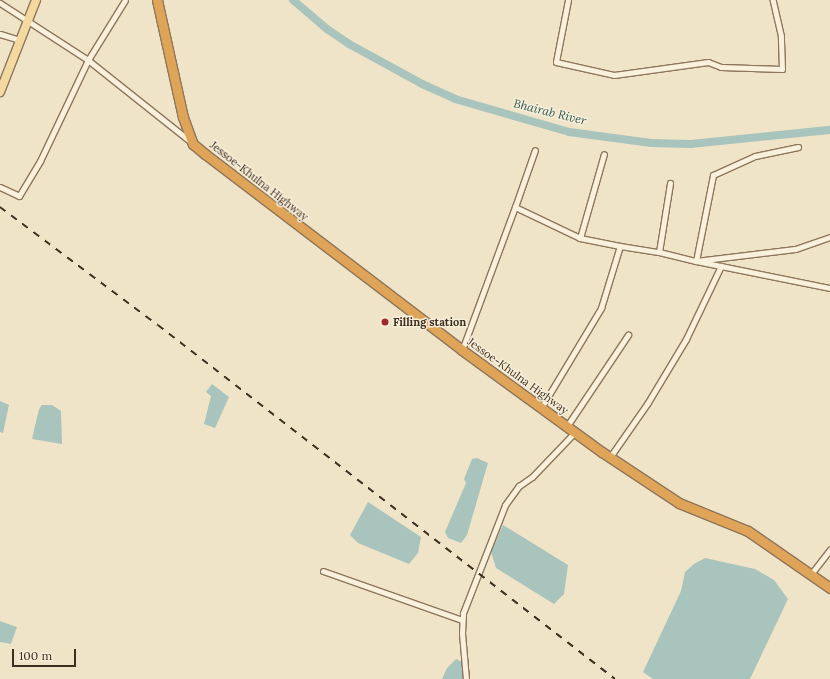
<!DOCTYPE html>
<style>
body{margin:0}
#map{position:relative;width:830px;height:679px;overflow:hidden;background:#f0e4c8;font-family:Lora,serif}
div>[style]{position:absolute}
.water>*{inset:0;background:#a9c4bc}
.river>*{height:8px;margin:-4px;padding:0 4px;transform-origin:4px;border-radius:4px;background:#a9c4bc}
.roads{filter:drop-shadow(1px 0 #8d765c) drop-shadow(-1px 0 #8d765c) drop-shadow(0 1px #8d765c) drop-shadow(0 -1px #8d765c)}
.street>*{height:5px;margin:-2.5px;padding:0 2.5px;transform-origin:2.5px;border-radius:2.5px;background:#faf1dc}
.primary>*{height:8px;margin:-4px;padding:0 4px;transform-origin:4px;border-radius:4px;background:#f3d9a0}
.highway>*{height:9px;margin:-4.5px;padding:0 4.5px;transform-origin:4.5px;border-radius:4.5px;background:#e0a458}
.rail>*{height:1.5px;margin-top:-0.75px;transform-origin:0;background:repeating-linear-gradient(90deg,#3d2e20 0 7px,transparent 0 14px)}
.dots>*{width:11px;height:11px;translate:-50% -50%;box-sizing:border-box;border:2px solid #f7eed8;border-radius:50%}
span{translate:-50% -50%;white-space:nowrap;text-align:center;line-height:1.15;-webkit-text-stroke:3px #f7eed8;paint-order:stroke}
.street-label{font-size:11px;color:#3d2e20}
.poi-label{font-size:11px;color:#3d2e20;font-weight:700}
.left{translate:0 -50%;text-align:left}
.water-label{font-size:12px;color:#2f5d5a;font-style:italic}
.scale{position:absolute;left:12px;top:649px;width:64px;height:18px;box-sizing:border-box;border:2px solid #3d2e20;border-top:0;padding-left:5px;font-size:12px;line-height:14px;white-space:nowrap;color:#3d2e20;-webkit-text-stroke:3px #f7eed8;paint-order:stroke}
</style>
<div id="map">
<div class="water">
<i style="clip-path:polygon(212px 384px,229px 397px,215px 428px,204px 424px,211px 396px,206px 392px)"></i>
<i style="clip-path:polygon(0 401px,9px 405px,3px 433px,0 432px)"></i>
<i style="clip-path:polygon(52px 405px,61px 411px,62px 444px,32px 439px,39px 409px,42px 405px)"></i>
<i style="clip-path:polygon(477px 458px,488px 463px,467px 535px,461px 543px,448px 538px,445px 532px,466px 483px,464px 479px,472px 459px)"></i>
<i style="clip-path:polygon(368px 502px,421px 537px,418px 553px,409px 564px,358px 543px,350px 535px)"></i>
<i style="clip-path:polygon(503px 525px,568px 565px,564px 594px,554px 604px,496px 568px,491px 552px)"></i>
<i style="clip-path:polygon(705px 558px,755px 569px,774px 580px,788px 599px,750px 679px,653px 679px,643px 672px,681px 591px,685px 572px,694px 564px)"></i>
<i style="clip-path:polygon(0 621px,17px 627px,11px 644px,0 642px)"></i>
<i style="clip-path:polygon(456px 659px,462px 662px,464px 679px,442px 679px,447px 668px)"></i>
</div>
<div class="river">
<i style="left:293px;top:0;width:45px;rotate:40.5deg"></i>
<i style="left:327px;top:29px;width:27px;rotate:34deg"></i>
<i style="left:349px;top:44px;width:83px;rotate:28.7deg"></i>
<i style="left:422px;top:84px;width:36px;rotate:24deg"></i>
<i style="left:455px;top:99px;width:119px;rotate:16.1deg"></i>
<i style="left:569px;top:132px;width:83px;rotate:7.6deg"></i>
<i style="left:651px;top:143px;width:40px;rotate:1.4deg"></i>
<i style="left:691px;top:144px;width:140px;rotate:-5.8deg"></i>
</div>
<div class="roads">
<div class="street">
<i style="left:568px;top:0;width:63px;rotate:101deg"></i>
<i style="left:556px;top:62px;width:59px;rotate:12.6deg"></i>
<i style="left:614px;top:75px;width:95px;rotate:-7.9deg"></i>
<i style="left:708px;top:62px;width:14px;rotate:21deg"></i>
<i style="left:721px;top:67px;width:61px;rotate:1.9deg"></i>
<i style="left:782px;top:69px;width:33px;rotate:-92deg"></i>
<i style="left:781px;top:36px;width:37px;rotate:-103deg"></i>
<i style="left:0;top:3px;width:105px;rotate:32.9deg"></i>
<i style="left:88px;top:60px;width:132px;rotate:38.5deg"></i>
<i style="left:0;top:34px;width:21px;rotate:17deg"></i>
<i style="left:0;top:187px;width:21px;rotate:25deg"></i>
<i style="left:19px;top:196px;width:41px;rotate:-59deg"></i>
<i style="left:40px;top:161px;width:112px;rotate:-64.6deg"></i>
<i style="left:88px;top:60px;width:70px;rotate:-58.3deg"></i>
<i style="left:515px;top:207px;width:60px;rotate:-70.7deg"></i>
<i style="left:830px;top:237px;width:37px;rotate:161deg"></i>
<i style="left:795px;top:249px;width:100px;rotate:173.1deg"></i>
<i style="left:696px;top:261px;width:137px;rotate:11.4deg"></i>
<i style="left:620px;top:246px;width:39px;rotate:9deg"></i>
<i style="left:659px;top:252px;width:70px;rotate:-80.9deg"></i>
<i style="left:659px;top:252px;width:38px;rotate:14deg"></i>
<i style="left:696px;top:261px;width:88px;rotate:-78.8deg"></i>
<i style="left:713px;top:175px;width:46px;rotate:-24.3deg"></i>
<i style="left:755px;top:156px;width:44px;rotate:-11.8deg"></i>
<i style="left:462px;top:350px;width:153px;rotate:-69.7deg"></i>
<i style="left:515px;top:207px;width:72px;rotate:25.5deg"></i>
<i style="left:541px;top:408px;width:117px;rotate:-59deg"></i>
<i style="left:601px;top:308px;width:65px;rotate:-73deg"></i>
<i style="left:620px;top:246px;width:41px;rotate:-168.7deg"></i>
<i style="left:580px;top:238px;width:87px;rotate:-74.1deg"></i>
<i style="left:567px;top:426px;width:110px;rotate:-56.2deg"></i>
<i style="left:610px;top:457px;width:65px;rotate:-55.1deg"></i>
<i style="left:647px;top:404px;width:76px;rotate:-59deg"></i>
<i style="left:686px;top:339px;width:81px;rotate:-64.4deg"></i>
<i style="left:323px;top:571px;width:147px;rotate:19.4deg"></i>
<i style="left:811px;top:574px;width:31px;rotate:-52deg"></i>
<i style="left:466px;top:679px;width:46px;rotate:-95deg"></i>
<i style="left:462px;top:633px;width:20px;rotate:-87deg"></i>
<i style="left:463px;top:613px;width:116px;rotate:-68.7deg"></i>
<i style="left:505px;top:505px;width:24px;rotate:-54deg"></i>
<i style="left:519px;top:486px;width:16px;rotate:-35deg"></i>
<i style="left:532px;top:477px;width:62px;rotate:-46.3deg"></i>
</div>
<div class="primary">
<i style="left:0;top:92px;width:99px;rotate:-68.6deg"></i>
</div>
<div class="highway">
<i style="left:157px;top:0;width:120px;rotate:77.5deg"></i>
<i style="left:183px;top:117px;width:29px;rotate:70deg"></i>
<i style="left:193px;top:144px;width:16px;rotate:40deg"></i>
<i style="left:205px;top:154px;width:323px;rotate:37.3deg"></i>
<i style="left:462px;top:350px;width:173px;rotate:36.1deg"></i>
<i style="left:602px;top:452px;width:92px;rotate:33.5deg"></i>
<i style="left:679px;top:503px;width:74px;rotate:22.1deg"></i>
<i style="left:748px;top:531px;width:100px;rotate:34.8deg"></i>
</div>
</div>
<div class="rail">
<i style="left:0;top:207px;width:197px;rotate:36.8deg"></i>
<i style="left:158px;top:325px;width:578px;rotate:37.76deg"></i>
</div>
<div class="dots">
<i style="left:385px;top:322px;background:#9e2a2b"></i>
</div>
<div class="street-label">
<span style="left:259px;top:181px;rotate:38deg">Jessoe-Khulna Highway</span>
<span style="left:518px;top:376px;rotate:36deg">Jessoe-Khulna Highway</span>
</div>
<div class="poi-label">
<span class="left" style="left:393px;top:322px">Filling station</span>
</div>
<div class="water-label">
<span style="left:550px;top:112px;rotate:14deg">Bhairab River</span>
</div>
<div class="scale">100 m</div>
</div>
